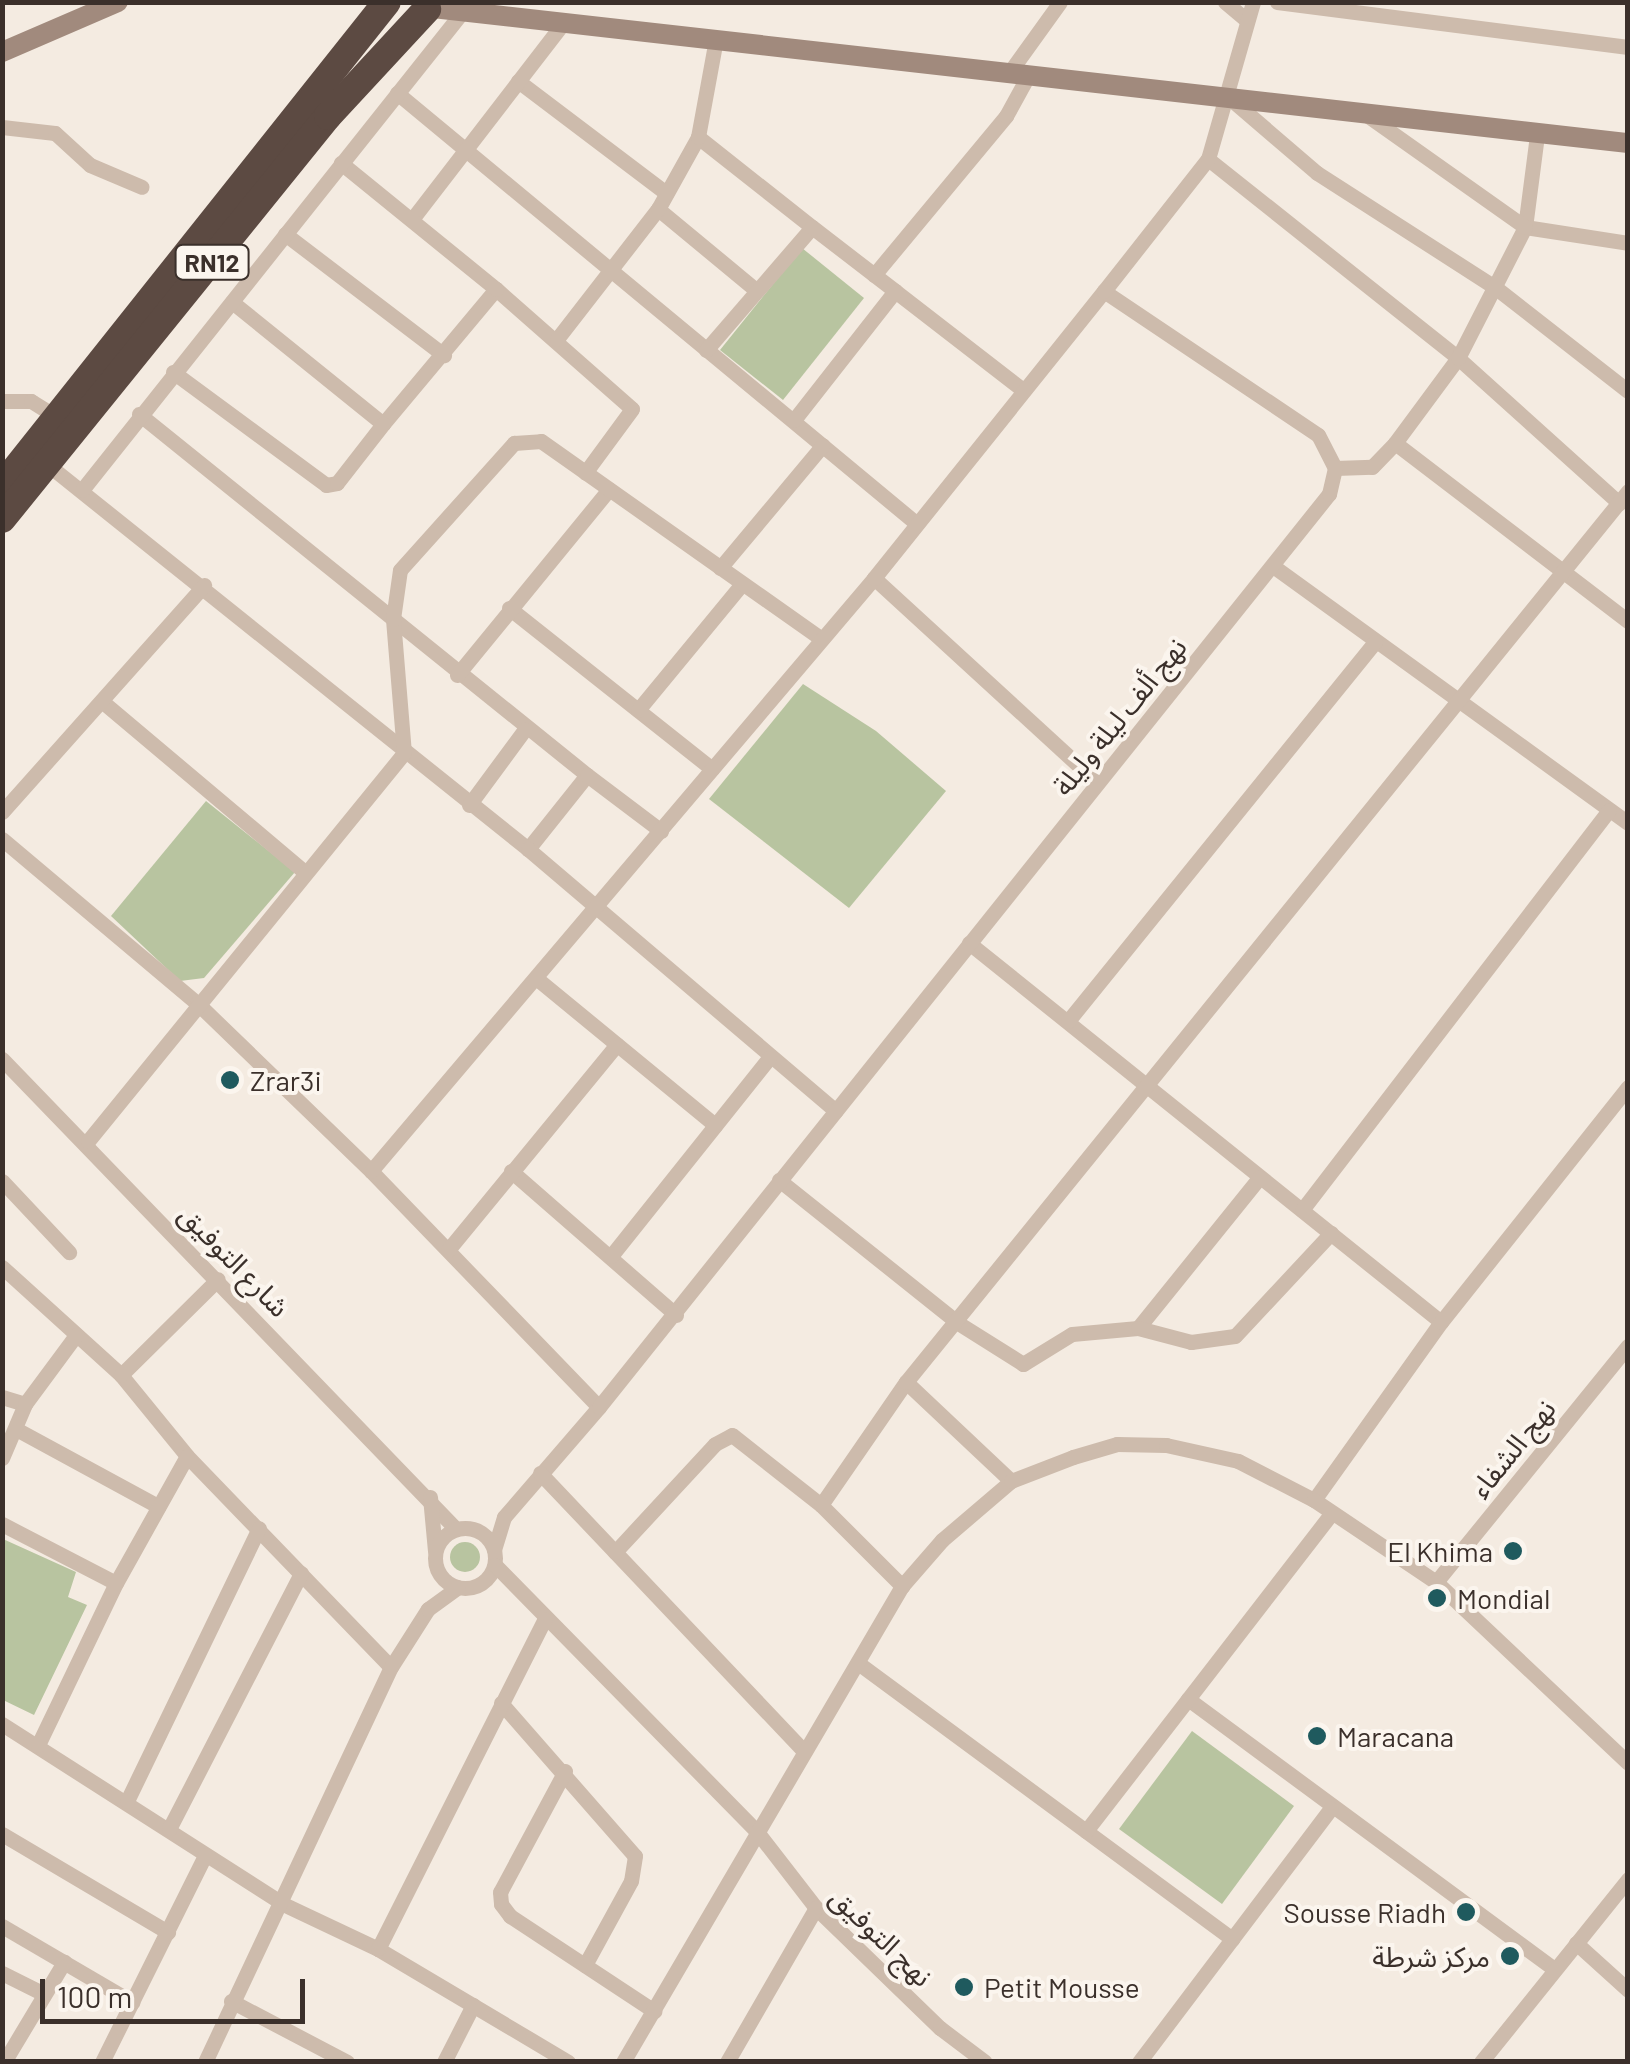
<!DOCTYPE html>
<meta charset="utf-8">
<style>
body{margin:0}
#map{position:relative;width:1630px;height:2064px;overflow:hidden;background:#f4ebe1;font-family:Barlow,"Noto Sans Arabic",sans-serif}
div>[style]{position:absolute}
.green>*{inset:0;background:#b8c4a0}
.round{border-radius:50%}
.street>*{height:15px;margin:-7.5px;padding:0 7.5px;transform-origin:7.5px;border-radius:7.5px;background:#cdbbac}
.street>.ring{margin:-7.5px;padding:0;box-sizing:content-box;background:none;border:15px solid #cdbbac;border-radius:50%}
.secondary>*{height:20px;margin:-10px;padding:0 10px;transform-origin:10px;border-radius:10px;background:#a18a7d}
.highway>*{height:28px;margin:-14px;padding:0 14px;transform-origin:14px;border-radius:14px;background:#5c4a42}
.dots>*{width:28px;height:28px;translate:-50% -50%;box-sizing:border-box;border:5px solid #fbf5ee;border-radius:50%}
span{translate:-50% -50%;white-space:nowrap;text-align:center;line-height:1.15;-webkit-text-stroke:8px #fbf5ee;paint-order:stroke}
.shield-label span{padding:2px 8px;background:#fbf5ee;border:2px solid;border-radius:8px;-webkit-text-stroke-width:0}
.shield-label{font-size:25px;color:#3b302b;font-weight:700}
.street-label{font-size:28px;color:#3b302b}
.poi-label{font-size:28px;color:#3b302b}
.left{translate:0 -50%;text-align:left}
.right{translate:-100% -50%;text-align:right}
.frame{position:absolute;inset:0;border:5px solid #3b302b;pointer-events:none}
.scale{position:absolute;left:40px;top:1979px;width:265px;height:45px;box-sizing:border-box;border:5px solid #3b302b;border-top:0;padding-left:12px;font-size:30px;line-height:35px;white-space:nowrap;color:#3b302b;-webkit-text-stroke:8px #fbf5ee;paint-order:stroke}
</style>
<div id="map">
<div class="green">
<i style="clip-path:polygon(802px 248px,864px 298px,783px 400px,720px 350px)"></i>
<i style="clip-path:polygon(803px 684px,876px 731px,946px 791px,849px 908px,709px 799px)"></i>
<i style="clip-path:polygon(206px 801px,295px 872px,204px 978px,180px 981px,111px 916px)"></i>
<i style="clip-path:polygon(3px 1539px,76px 1572px,68px 1597px,87px 1605px,34px 1715px,3px 1700px)"></i>
<i class="round" style="left:450px;top:1542px;width:30px;height:30px"></i>
<i style="clip-path:polygon(1192px 1731px,1294px 1806px,1222px 1904px,1119px 1829px)"></i>
</div>
<div class="street">
<i style="left:1225px;top:2px;width:26px;rotate:40deg"></i>
<i style="left:1277px;top:2px;width:354px;rotate:7.3deg"></i>
<i style="left:1009px;top:73px;width:87px;rotate:-54.3deg"></i>
<i style="left:518px;top:81px;width:186px;rotate:37.1deg"></i>
<i style="left:397px;top:93px;width:675px;rotate:39.65deg"></i>
<i style="left:1226px;top:95px;width:120px;rotate:40.6deg"></i>
<i style="left:1317px;top:173px;width:213px;rotate:32.7deg"></i>
<i style="left:1496px;top:288px;width:167px;rotate:38deg"></i>
<i style="left:2px;top:127px;width:53px;rotate:6.5deg"></i>
<i style="left:55px;top:133px;width:47px;rotate:42.4deg"></i>
<i style="left:90px;top:165px;width:56px;rotate:22.9deg"></i>
<i style="left:1537px;top:135px;width:93px;rotate:97.4deg"></i>
<i style="left:1525px;top:227px;width:104px;rotate:8.8deg"></i>
<i style="left:698px;top:137px;width:145px;rotate:38.3deg"></i>
<i style="left:1208px;top:159px;width:320px;rotate:38.5deg"></i>
<i style="left:1458px;top:358px;width:217px;rotate:42deg"></i>
<i style="left:658px;top:209px;width:127px;rotate:39.6deg"></i>
<i style="left:413px;top:218px;width:247px;rotate:-52.4deg"></i>
<i style="left:285px;top:234px;width:200px;rotate:37.3deg"></i>
<i style="left:874px;top:275px;width:207px;rotate:-50.3deg"></i>
<i style="left:1006px;top:116px;width:46px;rotate:-61.2deg"></i>
<i style="left:496px;top:289px;width:181px;rotate:41.4deg"></i>
<i style="left:632px;top:409px;width:79px;rotate:126.3deg"></i>
<i style="left:895px;top:291px;width:162px;rotate:37.7deg"></i>
<i style="left:232px;top:302px;width:194px;rotate:38.9deg"></i>
<i style="left:383px;top:424px;width:176px;rotate:-50.1deg"></i>
<i style="left:496px;top:289px;width:200px;rotate:-140.9deg"></i>
<i style="left:557px;top:339px;width:165px;rotate:-52.2deg"></i>
<i style="left:658px;top:209px;width:82px;rotate:-60.9deg"></i>
<i style="left:698px;top:137px;width:100px;rotate:-79.6deg"></i>
<i style="left:706px;top:350px;width:162px;rotate:-49.2deg"></i>
<i style="left:812px;top:227px;width:105px;rotate:37.6deg"></i>
<i style="left:895px;top:291px;width:164px;rotate:128.1deg"></i>
<i style="left:173px;top:372px;width:190px;rotate:36.4deg"></i>
<i style="left:326px;top:485px;width:11px;rotate:-10deg"></i>
<i style="left:337px;top:483px;width:75px;rotate:-52.1deg"></i>
<i style="left:2px;top:401px;width:29px"></i>
<i style="left:31px;top:401px;width:32px;rotate:32deg"></i>
<i style="left:139px;top:414px;width:575px;rotate:38.86deg"></i>
<i style="left:587px;top:775px;width:95px;rotate:128.6deg"></i>
<i style="left:1395px;top:443px;width:293px;rotate:37.4deg"></i>
<i style="left:47px;top:464px;width:616px;rotate:38.67deg"></i>
<i style="left:528px;top:849px;width:404px;rotate:40.4deg"></i>
<i style="left:1335px;top:468px;width:37px;rotate:-2deg"></i>
<i style="left:1372px;top:467px;width:33px;rotate:-46deg"></i>
<i style="left:1395px;top:443px;width:106px;rotate:-53.5deg"></i>
<i style="left:1458px;top:358px;width:147px;rotate:-62.9deg"></i>
<i style="left:1525px;top:227px;width:192px;rotate:-144.7deg"></i>
<i style="left:82px;top:490px;width:612px;rotate:-51.5deg"></i>
<i style="left:1273px;top:566px;width:438px;rotate:35.9deg"></i>
<i style="left:720px;top:568px;width:160px;rotate:-50.1deg"></i>
<i style="left:874px;top:578px;width:302px;rotate:42.5deg"></i>
<i style="left:509px;top:608px;width:259px;rotate:38.4deg"></i>
<i style="left:457px;top:675px;width:240px;rotate:-50.7deg"></i>
<i style="left:104px;top:703px;width:263px;rotate:40.1deg"></i>
<i style="left:638px;top:710px;width:163px;rotate:-50.5deg"></i>
<i style="left:587px;top:775px;width:93px;rotate:37.1deg"></i>
<i style="left:469px;top:805px;width:94px;rotate:-53.6deg"></i>
<i style="left:2px;top:812px;width:304px;rotate:-48.3deg"></i>
<i style="left:2px;top:839px;width:255px;rotate:40.1deg"></i>
<i style="left:197px;top:1003px;width:242px;rotate:44deg"></i>
<i style="left:371px;top:1171px;width:328px;rotate:46deg"></i>
<i style="left:599px;top:1407px;width:145px;rotate:130.8deg"></i>
<i style="left:504px;top:1517px;width:34px;rotate:107deg"></i>
<i style="left:969px;top:943px;width:605px;rotate:38.76deg"></i>
<i style="left:536px;top:978px;width:232px;rotate:39.4deg"></i>
<i style="left:1068px;top:1021px;width:488px;rotate:-51deg"></i>
<i style="left:2px;top:1059px;width:653px;rotate:45.99deg"></i>
<i style="left:88px;top:1141px;width:500px;rotate:-50.84deg"></i>
<i style="left:404px;top:753px;width:134px;rotate:-94.7deg"></i>
<i style="left:393px;top:619px;width:49px;rotate:-81.9deg"></i>
<i style="left:400px;top:570px;width:171px;rotate:-48.1deg"></i>
<i style="left:514px;top:443px;width:27px;rotate:-4deg"></i>
<i style="left:541px;top:441px;width:342px;rotate:35.2deg"></i>
<i style="left:371px;top:1171px;width:778px;rotate:-49.69deg"></i>
<i style="left:874px;top:578px;width:368px;rotate:-51.3deg"></i>
<i style="left:511px;top:1171px;width:219px;rotate:41.1deg"></i>
<i style="left:779px;top:1180px;width:229px;rotate:38.6deg"></i>
<i style="left:958px;top:1323px;width:77px;rotate:32.2deg"></i>
<i style="left:1023px;top:1364px;width:57px;rotate:-31.5deg"></i>
<i style="left:1072px;top:1334px;width:66px;rotate:-5.2deg"></i>
<i style="left:1138px;top:1328px;width:193px;rotate:-51.1deg"></i>
<i style="left:2px;top:1181px;width:98px;rotate:46.7deg"></i>
<i style="left:1302px;top:1210px;width:504px;rotate:-52.49deg"></i>
<i style="left:448px;top:1250px;width:266px;rotate:-50.6deg"></i>
<i style="left:611px;top:1256px;width:253px;rotate:-51.4deg"></i>
<i style="left:2px;top:1267px;width:161px;rotate:42.2deg"></i>
<i style="left:121px;top:1375px;width:104px;rotate:50.8deg"></i>
<i style="left:187px;top:1456px;width:293px;rotate:46deg"></i>
<i style="left:1138px;top:1328px;width:55px;rotate:14.8deg"></i>
<i style="left:1191px;top:1342px;width:44px;rotate:-7.8deg"></i>
<i style="left:1235px;top:1336px;width:141px;rotate:-47deg"></i>
<i style="left:121px;top:1375px;width:136px;rotate:-44.7deg"></i>
<i style="left:906px;top:1382px;width:144px;rotate:43.3deg"></i>
<i style="left:2px;top:1397px;width:24px;rotate:17deg"></i>
<i style="left:599px;top:1407px;width:1169px;rotate:-51.36deg"></i>
<i style="left:1329px;top:494px;width:27px;rotate:-77deg"></i>
<i style="left:1335px;top:468px;width:37px;rotate:-117deg"></i>
<i style="left:1318px;top:435px;width:258px;rotate:-146.1deg"></i>
<i style="left:1104px;top:291px;width:168px;rotate:-51.8deg"></i>
<i style="left:1208px;top:159px;width:163px;rotate:-74deg"></i>
<i style="left:16px;top:1429px;width:162px;rotate:28.5deg"></i>
<i style="left:2px;top:1458px;width:59px;rotate:-66.9deg"></i>
<i style="left:25px;top:1404px;width:86px;rotate:-53.5deg"></i>
<i style="left:540px;top:1473px;width:382px;rotate:46.5deg"></i>
<i style="left:430px;top:1497px;width:54px;rotate:84.7deg"></i>
<i style="left:1314px;top:1500px;width:219px;rotate:-54.5deg"></i>
<i style="left:1441px;top:1322px;width:300px;rotate:-51.5deg"></i>
<i style="left:821px;top:1505px;width:150px;rotate:-55.4deg"></i>
<i style="left:906px;top:1382px;width:1147px;rotate:-50.98deg"></i>
<i style="left:2px;top:1524px;width:128px;rotate:27.4deg"></i>
<i class="ring" style="left:435px;top:1528px;width:45px;height:45px"></i>
<i style="left:615px;top:1552px;width:147px;rotate:-47.2deg"></i>
<i style="left:715px;top:1444px;width:19px;rotate:-28deg"></i>
<i style="left:732px;top:1435px;width:113px;rotate:38.2deg"></i>
<i style="left:821px;top:1505px;width:115px;rotate:45deg"></i>
<i style="left:495px;top:1565px;width:375px;rotate:45.5deg"></i>
<i style="left:758px;top:1833px;width:95px;rotate:52.3deg"></i>
<i style="left:816px;top:1908px;width:173px;rotate:44.1deg"></i>
<i style="left:940px;top:2028px;width:56px;rotate:37.1deg"></i>
<i style="left:1436px;top:1582px;width:304px;rotate:-50.9deg"></i>
<i style="left:858px;top:1663px;width:465px;rotate:36.4deg"></i>
<i style="left:1188px;top:1699px;width:455px;rotate:36.4deg"></i>
<i style="left:501px;top:1703px;width:203px;rotate:48.8deg"></i>
<i style="left:635px;top:1856px;width:25px;rotate:99deg"></i>
<i style="left:631px;top:1881px;width:96px;rotate:118.7deg"></i>
<i style="left:2px;top:1724px;width:334px;rotate:32.6deg"></i>
<i style="left:283px;top:1904px;width:105px;rotate:25.3deg"></i>
<i style="left:378px;top:1949px;width:221px;rotate:30.7deg"></i>
<i style="left:38px;top:1745px;width:180px;rotate:-64.3deg"></i>
<i style="left:116px;top:1583px;width:145px;rotate:-60.8deg"></i>
<i style="left:565px;top:1771px;width:137px;rotate:118.2deg"></i>
<i style="left:500px;top:1892px;width:12px;rotate:85deg"></i>
<i style="left:501px;top:1904px;width:15px;rotate:53deg"></i>
<i style="left:510px;top:1916px;width:173px;rotate:33.4deg"></i>
<i style="left:127px;top:1801px;width:303px;rotate:-64.2deg"></i>
<i style="left:169px;top:1829px;width:288px;rotate:-62.7deg"></i>
<i style="left:1086px;top:1831px;width:402px;rotate:-52.3deg"></i>
<i style="left:2px;top:1834px;width:193px;rotate:30.6deg"></i>
<i style="left:2px;top:1926px;width:151px;rotate:30.3deg"></i>
<i style="left:1576px;top:1943px;width:70px;rotate:42.1deg"></i>
<i style="left:378px;top:1949px;width:369px;rotate:-63.2deg"></i>
<i style="left:2px;top:1973px;width:47px;rotate:26.6deg"></i>
<i style="left:231px;top:2001px;width:131px;rotate:27.7deg"></i>
<i style="left:4px;top:2062px;width:117px;rotate:-59deg"></i>
<i style="left:102px;top:2062px;width:231px;rotate:-63.5deg"></i>
<i style="left:205px;top:2062px;width:437px;rotate:-64.8deg"></i>
<i style="left:391px;top:1667px;width:69px;rotate:-57.5deg"></i>
<i style="left:428px;top:1609px;width:37px;rotate:-36deg"></i>
<i style="left:444px;top:2062px;width:64px;rotate:-63deg"></i>
<i style="left:623px;top:2062px;width:552px;rotate:-59.62deg"></i>
<i style="left:902px;top:1586px;width:61px;rotate:-49deg"></i>
<i style="left:942px;top:1540px;width:91px;rotate:-40.5deg"></i>
<i style="left:1011px;top:1481px;width:66px;rotate:-21.2deg"></i>
<i style="left:1073px;top:1457px;width:46px;rotate:-16.5deg"></i>
<i style="left:1117px;top:1444px;width:49px;rotate:1.2deg"></i>
<i style="left:1166px;top:1445px;width:74px;rotate:12.5deg"></i>
<i style="left:1238px;top:1461px;width:85px;rotate:27.2deg"></i>
<i style="left:1314px;top:1500px;width:147px;rotate:33.9deg"></i>
<i style="left:1436px;top:1582px;width:264px;rotate:43.3deg"></i>
<i style="left:727px;top:2062px;width:178px;rotate:-60deg"></i>
<i style="left:1139px;top:2062px;width:318px;rotate:-52.9deg"></i>
<i style="left:1481px;top:2062px;width:235px;rotate:-51.2deg"></i>
</div>
<div class="secondary">
<i style="left:433px;top:8px;width:1203px;rotate:6.45deg"></i>
<i style="left:2px;top:52px;width:126px;rotate:-23.3deg"></i>
</div>
<div class="highway">
<i style="left:2px;top:486px;width:618px;rotate:-51.5deg"></i>
<i style="left:2px;top:519px;width:518px;rotate:-51.03deg"></i>
<i style="left:328px;top:116px;width:146px;rotate:-47.2deg"></i>
</div>
<div class="dots">
<i style="left:230px;top:1080px;background:#1f5a5e"></i>
<i style="left:1513px;top:1551px;background:#1f5a5e"></i>
<i style="left:1437px;top:1598px;background:#1f5a5e"></i>
<i style="left:1317px;top:1736px;background:#1f5a5e"></i>
<i style="left:1466px;top:1912px;background:#1f5a5e"></i>
<i style="left:1510px;top:1956px;background:#1f5a5e"></i>
<i style="left:964px;top:1987px;background:#1f5a5e"></i>
</div>
<div class="shield-label">
<span style="left:212px;top:262px">RN12</span>
</div>
<div class="street-label">
<span style="left:1119px;top:716px;rotate:-51deg">نهج ألف ليلة وليلة</span>
<span style="left:235px;top:1260px;rotate:46deg">شارع التوفيق</span>
<span style="left:1512px;top:1448px;rotate:-51deg">نهج الشفاء</span>
<span style="left:882px;top:1936px;rotate:44deg">نهج التوفيق</span>
</div>
<div class="poi-label">
<span class="left" style="left:250px;top:1080px">Zrar3i</span>
<span class="right" style="left:1493px;top:1551px">El Khima</span>
<span class="left" style="left:1457px;top:1598px">Mondial</span>
<span class="left" style="left:1337px;top:1736px">Maracana</span>
<span class="right" style="left:1446px;top:1912px">Sousse Riadh</span>
<span class="right" style="left:1490px;top:1956px">مركز شرطة</span>
<span class="left" style="left:984px;top:1987px">Petit Mousse</span>
</div>
<div class="frame"></div>
<div class="scale">100 m</div>
</div>
